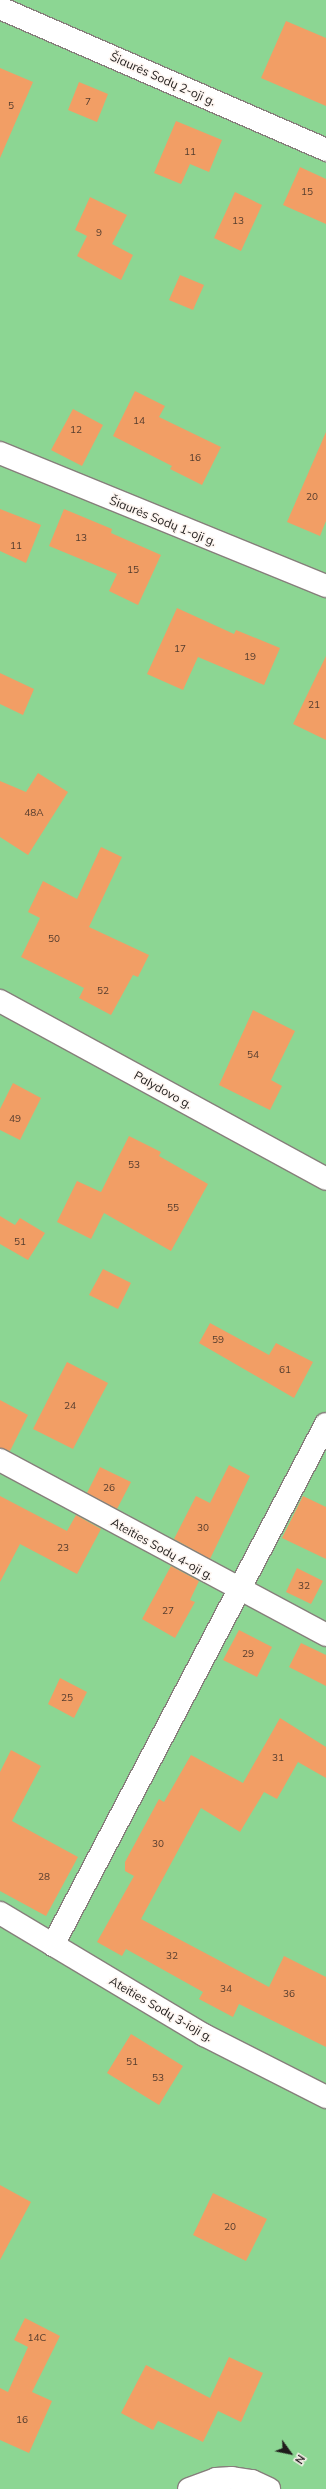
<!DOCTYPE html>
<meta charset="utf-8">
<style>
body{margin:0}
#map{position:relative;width:326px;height:2489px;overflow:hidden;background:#efe7e3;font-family:Mulish,sans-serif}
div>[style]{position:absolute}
.green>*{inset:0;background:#8cd693}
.building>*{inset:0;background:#f29e65}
.roads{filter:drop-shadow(1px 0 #867f7b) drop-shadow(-1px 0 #867f7b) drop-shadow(0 1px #867f7b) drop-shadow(0 -1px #867f7b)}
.minor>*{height:22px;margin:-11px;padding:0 11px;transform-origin:11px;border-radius:11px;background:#fff}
span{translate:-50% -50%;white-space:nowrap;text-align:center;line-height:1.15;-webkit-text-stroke:3px #fdf5f0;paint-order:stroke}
.number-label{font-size:10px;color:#543c2e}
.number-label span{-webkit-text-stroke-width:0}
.street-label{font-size:12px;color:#1f1c1b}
.north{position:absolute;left:270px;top:2433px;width:40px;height:40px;-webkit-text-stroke:3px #fdf5f0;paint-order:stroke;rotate:123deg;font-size:11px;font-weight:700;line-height:16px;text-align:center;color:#1f1c1b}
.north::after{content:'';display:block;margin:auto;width:14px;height:18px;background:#1f1c1b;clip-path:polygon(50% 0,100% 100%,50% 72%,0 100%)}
</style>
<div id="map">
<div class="green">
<i style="clip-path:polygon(0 0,326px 0,326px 2489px,0 2489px)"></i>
</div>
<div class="building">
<i style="clip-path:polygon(286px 21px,326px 38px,326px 106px,261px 78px)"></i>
<i style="clip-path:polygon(0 68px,33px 82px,0 158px)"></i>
<i style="clip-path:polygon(79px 82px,108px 94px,97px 122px,68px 110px)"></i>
<i style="clip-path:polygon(176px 121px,222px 140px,209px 172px,190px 164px,181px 184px,154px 173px)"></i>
<i style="clip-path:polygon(300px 167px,326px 179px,326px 224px,283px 205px)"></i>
<i style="clip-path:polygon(235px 192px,262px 205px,241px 251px,214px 238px)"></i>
<i style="clip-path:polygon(90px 197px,127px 215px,112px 244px,133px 255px,121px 280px,77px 256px,87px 236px,75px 230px)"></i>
<i style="clip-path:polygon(180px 275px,204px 285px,193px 310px,169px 300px)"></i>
<i style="clip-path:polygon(135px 391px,165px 406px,159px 417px,221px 447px,202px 485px,170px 469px,172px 466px,113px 436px)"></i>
<i style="clip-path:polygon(73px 409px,103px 425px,82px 466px,51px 450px)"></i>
<i style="clip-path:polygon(326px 432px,326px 521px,320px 536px,287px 522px)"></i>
<i style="clip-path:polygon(0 509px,41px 525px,26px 563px,0 551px)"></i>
<i style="clip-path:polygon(64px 509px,112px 529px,111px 533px,161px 555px,138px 605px,109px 591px,117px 574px,49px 546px)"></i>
<i style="clip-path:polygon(177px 608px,234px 634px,236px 630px,280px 648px,264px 685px,198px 657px,183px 690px,147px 674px)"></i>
<i style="clip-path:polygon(326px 656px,326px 740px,293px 724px)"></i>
<i style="clip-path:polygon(0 673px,34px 689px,23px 715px,0 704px)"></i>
<i style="clip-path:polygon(38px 773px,68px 792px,28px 855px,0 837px,0 781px,26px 792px)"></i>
<i style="clip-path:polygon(101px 847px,122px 857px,89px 927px,149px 955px,138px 977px,133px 975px,111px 1015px,79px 998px,84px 988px,21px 957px,40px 918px,28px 912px,43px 881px,77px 899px)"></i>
<i style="clip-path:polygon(253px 1010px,295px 1031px,271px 1080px,282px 1086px,270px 1110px,219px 1085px)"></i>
<i style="clip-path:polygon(13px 1083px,41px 1098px,20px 1140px,0 1130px,0 1109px)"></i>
<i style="clip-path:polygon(129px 1136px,161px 1152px,159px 1156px,208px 1184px,171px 1251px,104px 1213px,91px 1239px,57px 1222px,77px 1181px,101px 1192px)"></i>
<i style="clip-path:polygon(0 1216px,15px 1225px,20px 1218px,45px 1233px,28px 1260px,0 1244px)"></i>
<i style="clip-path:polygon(103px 1269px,131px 1283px,118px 1309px,89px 1295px)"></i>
<i style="clip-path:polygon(210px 1323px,269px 1355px,276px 1343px,313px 1362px,294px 1398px,199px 1343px)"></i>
<i style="clip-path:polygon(67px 1362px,108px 1383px,73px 1449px,33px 1429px)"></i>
<i style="clip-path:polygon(0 1400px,28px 1415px,10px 1451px,0 1448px)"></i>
<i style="clip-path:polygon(229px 1465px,250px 1476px,210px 1559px,174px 1539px,196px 1496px,210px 1503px)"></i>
<i style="clip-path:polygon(100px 1467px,131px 1482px,117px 1509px,87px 1493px)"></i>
<i style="clip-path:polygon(0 1496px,67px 1531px,76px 1515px,101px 1529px,77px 1574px,20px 1544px,0 1582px)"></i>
<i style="clip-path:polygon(303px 1496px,326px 1507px,326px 1559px,282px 1538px)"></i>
<i style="clip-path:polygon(171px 1566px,199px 1581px,190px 1600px,195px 1602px,175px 1638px,142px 1619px)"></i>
<i style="clip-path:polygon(297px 1568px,323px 1581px,311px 1604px,286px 1592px)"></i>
<i style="clip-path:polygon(239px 1630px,272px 1647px,257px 1677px,223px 1660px)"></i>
<i style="clip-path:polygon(301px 1643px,326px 1655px,326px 1686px,289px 1667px)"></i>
<i style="clip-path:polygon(60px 1678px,87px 1692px,74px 1718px,48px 1704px)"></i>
<i style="clip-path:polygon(280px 1718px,326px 1747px,326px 1778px,298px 1762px,277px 1799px,264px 1792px,240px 1832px,201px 1808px,141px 1919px,269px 1987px,284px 1956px,326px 1977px,326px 2047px,239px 2004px,233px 2017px,199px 1999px,203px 1992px,126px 1949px,122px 1956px,97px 1942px,134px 1876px,125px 1871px,125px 1862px,159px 1799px,164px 1802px,191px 1755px,243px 1783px)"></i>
<i style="clip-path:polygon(11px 1750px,41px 1766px,12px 1821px,78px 1857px,46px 1916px,0 1891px,0 1772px)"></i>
<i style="clip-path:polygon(131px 2034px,183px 2066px,159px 2105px,107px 2073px)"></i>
<i style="clip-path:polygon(0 2185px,31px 2202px,0 2260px)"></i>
<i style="clip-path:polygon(213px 2193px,267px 2219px,246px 2261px,193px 2235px)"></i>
<i style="clip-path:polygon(25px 2318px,60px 2336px,32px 2392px,52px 2401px,29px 2453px,0 2440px,0 2388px,8px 2392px,28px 2347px,14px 2340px)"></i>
<i style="clip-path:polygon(229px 2357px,263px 2373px,241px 2422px,218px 2411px,203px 2442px,158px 2421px,153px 2430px,121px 2413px,146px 2365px,210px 2398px)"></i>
</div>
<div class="roads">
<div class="minor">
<i style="left:0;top:8px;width:356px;rotate:23.5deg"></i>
<i style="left:0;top:453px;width:352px;rotate:22.2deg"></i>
<i style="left:0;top:1001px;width:371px;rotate:28.6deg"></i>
<i style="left:0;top:1460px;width:370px;rotate:28.2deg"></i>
<i style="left:0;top:1913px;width:238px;rotate:30.9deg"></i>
<i style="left:204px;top:2035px;width:137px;rotate:26.9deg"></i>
<i style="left:53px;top:1945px;width:588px;rotate:-62.35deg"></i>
<i style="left:189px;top:2489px;width:29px;rotate:-20deg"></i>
<i style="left:216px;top:2479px;width:16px;rotate:-4deg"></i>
<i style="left:232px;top:2478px;width:20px;rotate:9deg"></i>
<i style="left:252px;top:2481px;width:19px;rotate:25deg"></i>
</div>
</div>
<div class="number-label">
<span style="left:88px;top:102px">7</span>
<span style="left:11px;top:106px">5</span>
<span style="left:190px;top:152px">11</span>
<span style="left:307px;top:192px">15</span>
<span style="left:238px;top:221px">13</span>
<span style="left:99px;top:233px">9</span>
<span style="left:139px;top:421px">14</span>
<span style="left:76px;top:430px">12</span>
<span style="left:195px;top:458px">16</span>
<span style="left:312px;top:497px">20</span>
<span style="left:81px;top:538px">13</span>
<span style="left:16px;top:546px">11</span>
<span style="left:133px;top:570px">15</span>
<span style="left:180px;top:649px">17</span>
<span style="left:250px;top:657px">19</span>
<span style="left:314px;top:705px">21</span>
<span style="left:34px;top:813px">48A</span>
<span style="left:54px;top:939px">50</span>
<span style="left:103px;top:991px">52</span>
<span style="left:253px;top:1055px">54</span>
<span style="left:15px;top:1119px">49</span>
<span style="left:134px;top:1165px">53</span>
<span style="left:173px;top:1208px">55</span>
<span style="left:20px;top:1242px">51</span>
<span style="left:218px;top:1340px">59</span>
<span style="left:285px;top:1370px">61</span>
<span style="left:70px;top:1406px">24</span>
<span style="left:109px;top:1488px">26</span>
<span style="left:203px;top:1528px">30</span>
<span style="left:63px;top:1548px">23</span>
<span style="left:304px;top:1586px">32</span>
<span style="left:168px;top:1611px">27</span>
<span style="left:248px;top:1654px">29</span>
<span style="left:67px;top:1698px">25</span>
<span style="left:278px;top:1758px">31</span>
<span style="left:158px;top:1844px">30</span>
<span style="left:44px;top:1877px">28</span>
<span style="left:172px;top:1956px">32</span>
<span style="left:226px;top:1989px">34</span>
<span style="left:289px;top:1994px">36</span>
<span style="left:132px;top:2062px">51</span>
<span style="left:158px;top:2078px">53</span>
<span style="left:230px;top:2227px">20</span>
<span style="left:37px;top:2338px">14C</span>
<span style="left:22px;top:2420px">16</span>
</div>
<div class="street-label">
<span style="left:163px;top:79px;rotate:24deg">Šiaurės Sodų 2-oji g.</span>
<span style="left:163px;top:521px;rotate:22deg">Šiaurės Sodų 1-oji g.</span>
<span style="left:163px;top:1090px;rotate:29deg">Palydovo g.</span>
<span style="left:162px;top:1549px;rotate:29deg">Ateities Sodų 4-oji g.</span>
<span style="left:161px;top:2009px;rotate:30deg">Ateities Sodų 3-ioji g.</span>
</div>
<div class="north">N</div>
</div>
